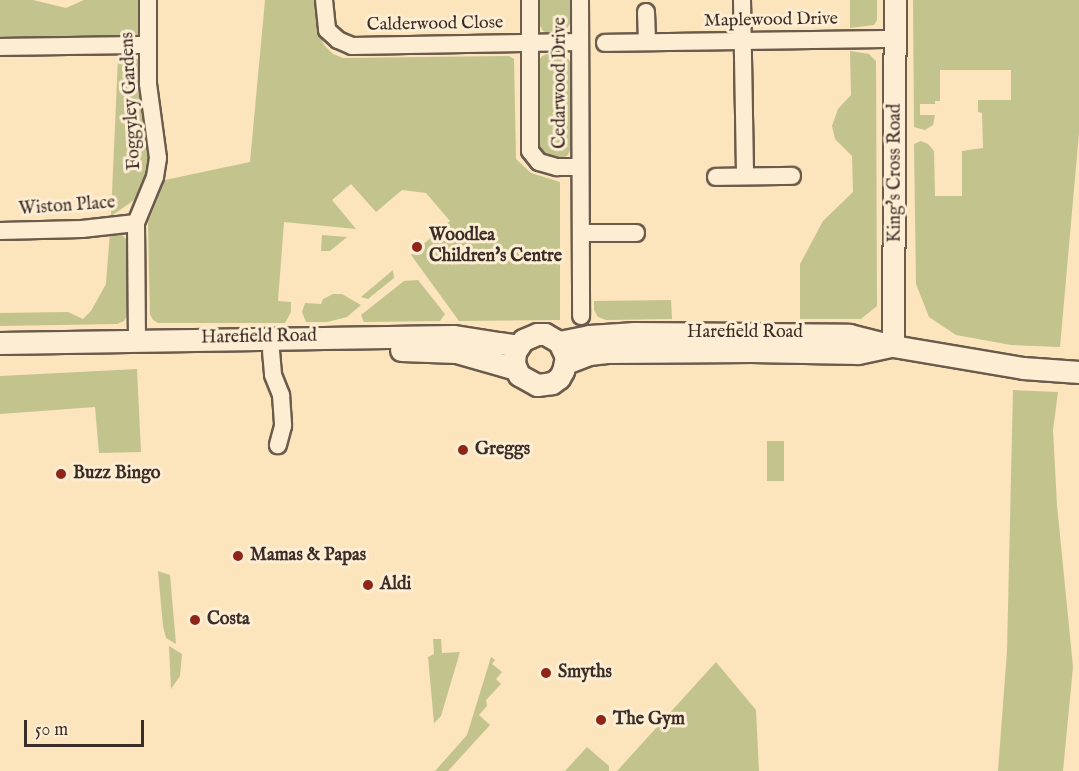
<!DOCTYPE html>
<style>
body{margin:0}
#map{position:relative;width:1079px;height:771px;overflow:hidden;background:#fce4bc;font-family:"IM FELL English",serif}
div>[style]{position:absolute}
.green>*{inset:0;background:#c3c38e}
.roads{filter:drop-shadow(2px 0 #6a5b4c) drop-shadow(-2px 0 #6a5b4c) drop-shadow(0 2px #6a5b4c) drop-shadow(0 -2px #6a5b4c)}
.minor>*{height:16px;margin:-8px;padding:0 8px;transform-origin:8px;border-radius:8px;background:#fdedd3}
.tertiary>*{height:21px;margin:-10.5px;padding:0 10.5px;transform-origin:10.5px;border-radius:10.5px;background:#fdedd3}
.dots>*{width:16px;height:16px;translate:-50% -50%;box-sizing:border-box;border:3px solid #fdedd3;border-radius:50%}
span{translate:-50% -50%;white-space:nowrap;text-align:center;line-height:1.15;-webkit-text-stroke:6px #fdedd3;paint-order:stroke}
.street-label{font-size:18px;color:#3a2d27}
.poi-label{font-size:18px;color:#3a2d27;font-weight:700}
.left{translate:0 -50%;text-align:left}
.scale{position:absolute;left:24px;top:720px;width:120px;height:27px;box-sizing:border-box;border:3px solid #3a2d27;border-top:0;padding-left:8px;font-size:18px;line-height:21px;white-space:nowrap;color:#3a2d27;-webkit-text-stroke:4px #fdedd3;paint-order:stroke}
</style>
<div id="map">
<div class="green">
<i style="clip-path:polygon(0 0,33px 0,66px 8px,84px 0,138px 0,140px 39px,0 42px)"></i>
<i style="clip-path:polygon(265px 0,315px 0,318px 31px,324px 45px,333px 54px,343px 58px,509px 56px,514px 59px,516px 159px,531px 173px,560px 182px,560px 320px,459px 321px,411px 255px,450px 221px,426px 193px,402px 190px,376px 212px,351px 184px,332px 200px,356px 229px,284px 222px,278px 301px,291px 302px,291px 312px,285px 323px,158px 323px,153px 320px,150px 314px,148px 223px,165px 180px,250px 162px)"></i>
<i style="clip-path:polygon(537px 0,571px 0,571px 22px,565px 32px,553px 36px,543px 31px,537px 20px)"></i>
<i style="clip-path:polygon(850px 0,877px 0,877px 20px,874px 25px,850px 28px)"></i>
<i style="clip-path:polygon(913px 0,1079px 0,1079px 133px,1060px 347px,1011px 345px,956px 335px,929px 317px,916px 284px,914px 144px,921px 141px,928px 144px,934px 151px,935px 196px,962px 196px,962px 151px,983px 148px,982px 113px,978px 112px,978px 100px,1011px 100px,1011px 70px,940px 70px,940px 101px,935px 101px,935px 104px,920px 104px,920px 115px,935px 115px,933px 125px,925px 130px,914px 127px)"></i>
<i style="clip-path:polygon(554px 51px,565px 54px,571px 63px,572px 147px,567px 156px,556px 159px,543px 155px,537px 144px,537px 64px,542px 56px)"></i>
<i style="clip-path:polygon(850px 51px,869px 54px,876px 61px,877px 306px,861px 319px,800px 319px,800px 264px,823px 221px,853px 192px,852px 156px,835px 139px,832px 126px,838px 109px,851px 95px)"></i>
<i style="clip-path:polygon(118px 58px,140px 59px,151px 159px,148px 176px,133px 201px,111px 216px)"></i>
<i style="clip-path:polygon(110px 231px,121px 234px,129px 242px,127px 316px,124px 321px,117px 324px,0 326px,0 313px,68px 312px,83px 319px,91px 311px,106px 284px)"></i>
<i style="clip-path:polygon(322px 235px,347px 237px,330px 251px,321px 251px)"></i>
<i style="clip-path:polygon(393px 270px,394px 278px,368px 299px,361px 297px)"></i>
<i style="clip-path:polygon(418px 280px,445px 314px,440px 321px,364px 322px,361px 315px,404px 281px)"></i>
<i style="clip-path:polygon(333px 294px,342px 294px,361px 305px,347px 317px,327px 322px,306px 322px,302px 312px,305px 303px,321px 304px,323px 299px)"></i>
<i style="clip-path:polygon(671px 300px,672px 319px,606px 320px,598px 317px,594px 310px,594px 301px)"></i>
<i style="clip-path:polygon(137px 369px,141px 452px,99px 453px,95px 407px,0 414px,0 376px)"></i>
<i style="clip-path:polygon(1013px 390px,1058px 392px,1053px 430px,1057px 505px,1073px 667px,1063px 771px,998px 771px,1007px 651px)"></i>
<i style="clip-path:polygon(767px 441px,784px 441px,784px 481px,767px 481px)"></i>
<i style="clip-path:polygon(158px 571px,170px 575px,176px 644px,166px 638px,163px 626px)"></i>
<i style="clip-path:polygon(433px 639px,441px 639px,442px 653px,460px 652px,441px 716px,434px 723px,428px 657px,434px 654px)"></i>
<i style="clip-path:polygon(169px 646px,182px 654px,180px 676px,171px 689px)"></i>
<i style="clip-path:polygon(491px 657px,495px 660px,492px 664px,502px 672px,496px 679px,501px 684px,486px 700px,487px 706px,479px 715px,490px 725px,448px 771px,435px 771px,467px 735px)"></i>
<i style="clip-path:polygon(716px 662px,756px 710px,759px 771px,617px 771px)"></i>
<i style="clip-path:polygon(587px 747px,609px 766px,609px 771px,565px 771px)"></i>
</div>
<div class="roads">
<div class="minor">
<i style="left:324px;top:0;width:30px;rotate:84deg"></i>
<i style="left:327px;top:30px;width:15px;rotate:42deg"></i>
<i style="left:338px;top:40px;width:15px;rotate:23deg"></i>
<i style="left:352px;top:46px;width:228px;rotate:-1deg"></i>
<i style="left:530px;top:0;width:151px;rotate:90deg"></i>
<i style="left:530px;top:151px;width:14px;rotate:51deg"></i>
<i style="left:539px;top:162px;width:19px;rotate:16deg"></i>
<i style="left:557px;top:167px;width:23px"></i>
<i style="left:580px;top:0;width:316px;rotate:89.8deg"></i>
<i style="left:742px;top:0;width:176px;rotate:89deg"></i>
<i style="left:646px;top:12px;width:30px;rotate:88deg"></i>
<i style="left:605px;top:43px;width:290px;rotate:-0.8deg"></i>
<i style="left:0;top:47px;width:147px;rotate:-0.8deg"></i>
<i style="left:716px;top:177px;width:76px;rotate:-0.8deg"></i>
<i style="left:0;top:231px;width:82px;rotate:-1.4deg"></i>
<i style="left:82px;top:229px;width:54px;rotate:-6.3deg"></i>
<i style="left:581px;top:233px;width:55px"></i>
<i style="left:137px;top:340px;width:117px;rotate:-90.5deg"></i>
<i style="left:136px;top:223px;width:50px;rotate:-67.6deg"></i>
<i style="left:155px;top:177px;width:19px;rotate:-81deg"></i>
<i style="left:158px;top:158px;width:75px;rotate:-97.7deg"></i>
<i style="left:148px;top:84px;width:84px;rotate:-90deg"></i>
<i style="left:271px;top:351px;width:24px;rotate:85deg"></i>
<i style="left:273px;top:375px;width:22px;rotate:68deg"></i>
<i style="left:281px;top:395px;width:31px;rotate:86deg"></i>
<i style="left:283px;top:426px;width:20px;rotate:105deg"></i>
</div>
<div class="tertiary">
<i style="left:559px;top:342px;width:17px;rotate:65deg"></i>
<i style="left:566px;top:357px;width:14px;rotate:102deg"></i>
<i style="left:563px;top:371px;width:8px;rotate:120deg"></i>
<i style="left:559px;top:378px;width:9px;rotate:144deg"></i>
<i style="left:552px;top:383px;width:15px;rotate:172deg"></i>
<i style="left:537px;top:385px;width:21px;rotate:-151deg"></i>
<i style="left:519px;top:375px;width:13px;rotate:-113deg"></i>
<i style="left:514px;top:363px;width:11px;rotate:-85deg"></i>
<i style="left:515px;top:352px;width:14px;rotate:-56deg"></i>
<i style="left:523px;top:340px;width:15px;rotate:-23deg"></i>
<i style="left:537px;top:334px;width:8px"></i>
<i style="left:545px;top:334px;width:16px;rotate:30deg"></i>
<i style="left:559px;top:342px;width:31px;rotate:-11deg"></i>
<i style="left:589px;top:336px;width:46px;rotate:-3.7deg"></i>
<i style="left:635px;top:333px;width:214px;rotate:0.5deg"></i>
<i style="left:849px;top:335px;width:45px;rotate:14deg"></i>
<i style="left:893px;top:346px;width:132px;rotate:9.6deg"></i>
<i style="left:1023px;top:368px;width:56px;rotate:4.1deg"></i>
<i style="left:0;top:343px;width:453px;rotate:-0.9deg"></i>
<i style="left:453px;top:336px;width:66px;rotate:8.7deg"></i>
<i style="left:893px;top:346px;width:346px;rotate:-89.7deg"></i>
<i style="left:401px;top:350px;width:55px;rotate:2.1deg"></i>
<i style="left:456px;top:352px;width:62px;rotate:15.8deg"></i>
<i style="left:566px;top:363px;width:25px;rotate:-21deg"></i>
<i style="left:589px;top:354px;width:18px;rotate:-6deg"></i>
<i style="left:607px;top:352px;width:144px;rotate:-0.4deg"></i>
<i style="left:751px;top:351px;width:107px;rotate:1.1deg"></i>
<i style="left:858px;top:353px;width:30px;rotate:-12deg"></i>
</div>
</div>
<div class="dots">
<i style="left:417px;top:247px;background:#8f2418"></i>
<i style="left:463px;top:450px;background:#8f2418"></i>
<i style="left:61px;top:474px;background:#8f2418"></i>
<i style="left:238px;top:556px;background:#8f2418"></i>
<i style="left:368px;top:585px;background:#8f2418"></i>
<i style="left:195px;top:620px;background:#8f2418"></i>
<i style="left:546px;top:673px;background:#8f2418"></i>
<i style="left:601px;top:720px;background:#8f2418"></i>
</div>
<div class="street-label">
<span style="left:771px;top:21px;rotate:-1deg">Maplewood Drive</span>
<span style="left:435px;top:25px;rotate:-1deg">Calderwood Close</span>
<span style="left:561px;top:83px;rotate:-90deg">Cedarwood Drive</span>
<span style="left:132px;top:101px;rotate:-93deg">Foggyley Gardens</span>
<span style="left:896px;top:173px;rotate:-90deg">King's Cross Road</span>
<span style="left:67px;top:207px;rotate:-4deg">Wiston Place</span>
<span style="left:745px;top:333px">Harefield Road</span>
<span style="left:259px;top:338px;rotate:-1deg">Harefield Road</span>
</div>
<div class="poi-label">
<span class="left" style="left:429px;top:247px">Woodlea<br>Children's Centre</span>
<span class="left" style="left:475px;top:450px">Greggs</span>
<span class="left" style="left:73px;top:474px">Buzz Bingo</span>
<span class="left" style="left:250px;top:556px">Mamas &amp; Papas</span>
<span class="left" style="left:380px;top:585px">Aldi</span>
<span class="left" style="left:207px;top:620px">Costa</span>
<span class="left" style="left:558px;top:673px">Smyths</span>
<span class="left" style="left:613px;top:720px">The Gym</span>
</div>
<div class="scale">50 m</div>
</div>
